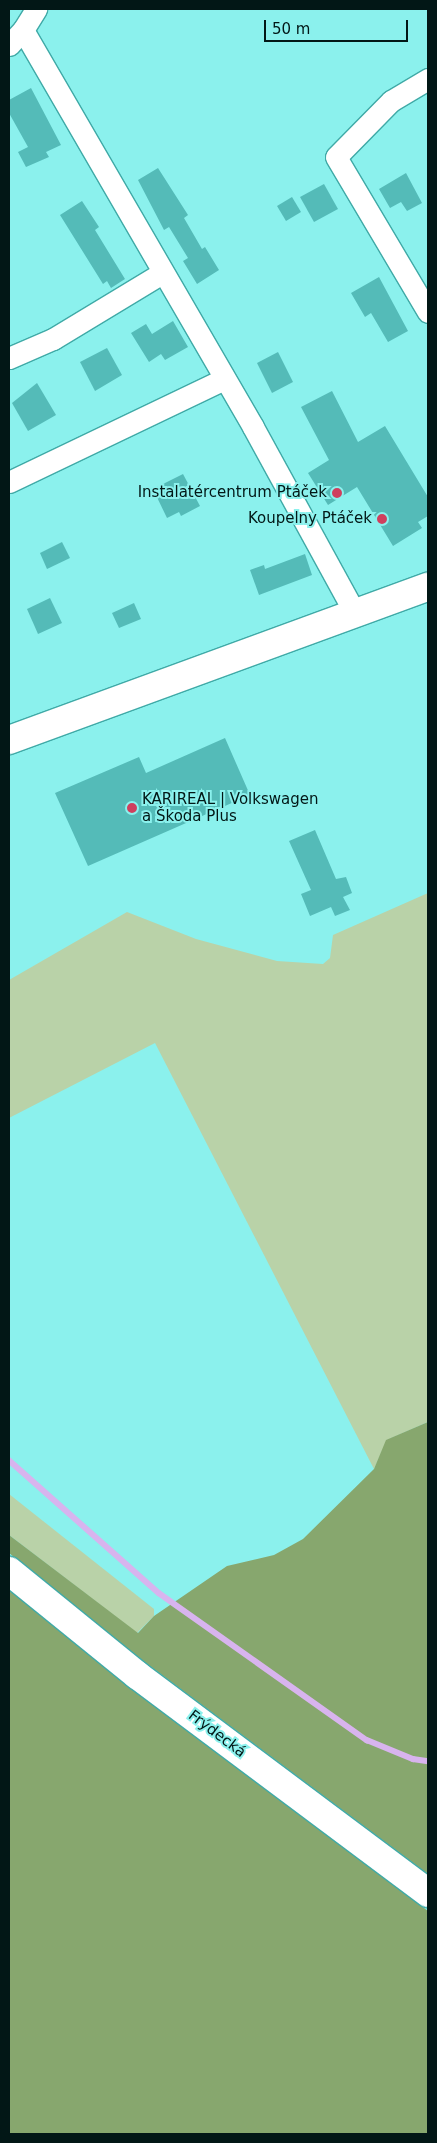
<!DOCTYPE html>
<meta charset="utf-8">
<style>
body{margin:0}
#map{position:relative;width:437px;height:2143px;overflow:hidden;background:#8bf1ed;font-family:"DejaVu Sans",sans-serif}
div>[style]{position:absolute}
.green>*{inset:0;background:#b9d2a8}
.forest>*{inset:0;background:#87a76e}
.stream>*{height:5.5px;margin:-2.75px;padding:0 2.75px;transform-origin:2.75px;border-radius:2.75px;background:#d8b4ee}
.building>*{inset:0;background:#54bbb8}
.roads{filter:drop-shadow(1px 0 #40aaa7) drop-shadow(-1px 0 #40aaa7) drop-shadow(0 1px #40aaa7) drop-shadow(0 -1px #40aaa7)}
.minor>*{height:21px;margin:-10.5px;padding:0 10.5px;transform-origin:10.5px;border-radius:10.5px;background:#fff}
.secondary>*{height:28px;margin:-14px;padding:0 14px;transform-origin:14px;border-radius:14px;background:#fff}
.dots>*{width:14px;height:14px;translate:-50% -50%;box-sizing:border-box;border:2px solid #8bf1ed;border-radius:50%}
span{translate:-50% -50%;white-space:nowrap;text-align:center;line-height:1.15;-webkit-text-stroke:4px #8bf1ed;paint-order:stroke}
.poi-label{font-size:15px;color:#021716}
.right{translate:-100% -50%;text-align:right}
.left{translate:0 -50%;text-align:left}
.street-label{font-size:15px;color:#021716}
.frame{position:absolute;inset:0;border:10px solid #021716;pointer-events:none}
.scale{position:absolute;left:264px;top:20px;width:144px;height:22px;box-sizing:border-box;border:2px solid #021716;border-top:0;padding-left:6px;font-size:15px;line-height:18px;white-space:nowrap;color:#021716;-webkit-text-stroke:4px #8bf1ed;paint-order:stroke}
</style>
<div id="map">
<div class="green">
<i style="clip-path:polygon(428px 893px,428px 1422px,387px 1440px,374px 1469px,155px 1043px,9px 1118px,9px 980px,127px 912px,196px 939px,277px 961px,323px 964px,330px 958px,333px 935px)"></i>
<i style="clip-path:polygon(9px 1494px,154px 1609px,154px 1616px,137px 1633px,9px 1535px)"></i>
</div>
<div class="forest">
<i style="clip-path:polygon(428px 1422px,428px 1874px,146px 1663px,9px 1553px,9px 1535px,138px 1633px,154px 1616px,227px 1566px,274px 1555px,303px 1539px,374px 1469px,386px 1440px)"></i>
<i style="clip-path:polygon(9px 1590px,129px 1686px,428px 1911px,428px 2134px,9px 2134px)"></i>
</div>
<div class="stream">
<i style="left:9px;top:1460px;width:200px;rotate:41.6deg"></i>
<i style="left:159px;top:1593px;width:255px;rotate:35.3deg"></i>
<i style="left:367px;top:1740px;width:50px;rotate:22.4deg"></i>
<i style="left:413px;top:1759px;width:15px;rotate:8deg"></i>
</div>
<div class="building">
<i style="clip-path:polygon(31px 88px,61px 145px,46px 152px,49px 157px,26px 167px,18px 152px,28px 147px,9px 113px,9px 100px)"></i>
<i style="clip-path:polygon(158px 168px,188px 215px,184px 218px,202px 249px,205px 247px,219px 270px,197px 284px,183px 261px,188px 258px,169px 227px,164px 230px,138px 180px)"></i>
<i style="clip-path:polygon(406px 173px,422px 203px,407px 211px,401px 202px,390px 208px,379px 189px)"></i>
<i style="clip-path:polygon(324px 184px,338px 209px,314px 222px,300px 197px)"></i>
<i style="clip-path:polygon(292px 197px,301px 212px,286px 221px,277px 206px)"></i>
<i style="clip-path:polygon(82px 201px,99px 227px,95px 230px,125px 279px,111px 288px,107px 281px,103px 284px,60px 215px)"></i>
<i style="clip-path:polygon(379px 277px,408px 331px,388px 342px,371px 313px,365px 317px,351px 293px)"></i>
<i style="clip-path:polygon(173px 321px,188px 347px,165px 360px,161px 354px,149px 362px,131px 333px,146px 324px,152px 334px)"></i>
<i style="clip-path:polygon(107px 348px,122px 375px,95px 391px,80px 362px)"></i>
<i style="clip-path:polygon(278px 352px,293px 382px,272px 393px,257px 363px)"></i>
<i style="clip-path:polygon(37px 383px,56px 415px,28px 431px,12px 403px)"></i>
<i style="clip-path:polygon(332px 391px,358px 442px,385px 426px,428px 497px,428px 516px,418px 522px,422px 528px,393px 546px,357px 487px,328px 505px,308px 473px,329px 460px,301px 407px)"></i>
<i style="clip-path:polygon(183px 474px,200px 506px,181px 516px,179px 512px,167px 518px,153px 489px)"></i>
<i style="clip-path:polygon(62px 542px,70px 558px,47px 569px,40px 553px)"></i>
<i style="clip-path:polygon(305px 554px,312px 575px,259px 595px,250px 570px,264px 565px,265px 569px)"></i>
<i style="clip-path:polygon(50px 598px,62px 623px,38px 634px,27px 609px)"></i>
<i style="clip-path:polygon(134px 603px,141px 619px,119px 628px,112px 613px)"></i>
<i style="clip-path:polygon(225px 738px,250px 795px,88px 866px,55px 793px,139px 757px,146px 773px)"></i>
<i style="clip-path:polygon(315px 830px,336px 879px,346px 877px,352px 893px,343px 897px,350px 910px,335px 916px,331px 907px,310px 916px,301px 894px,311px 890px,289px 841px)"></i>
</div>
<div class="roads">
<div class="minor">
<i style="left:23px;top:30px;width:459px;rotate:59.9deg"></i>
<i style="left:253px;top:427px;width:212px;rotate:61.3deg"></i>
<i style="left:9px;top:45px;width:21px;rotate:-47deg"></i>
<i style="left:23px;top:30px;width:25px;rotate:-58deg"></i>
<i style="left:428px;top:79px;width:43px;rotate:149.3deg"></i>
<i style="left:391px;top:101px;width:78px;rotate:134.5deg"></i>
<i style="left:336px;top:157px;width:180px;rotate:59.3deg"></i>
<i style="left:9px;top:358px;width:48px;rotate:-23.4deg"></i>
<i style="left:53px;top:339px;width:127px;rotate:-31.2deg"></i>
<i style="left:9px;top:482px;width:238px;rotate:-25.6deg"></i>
</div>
<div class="secondary">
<i style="left:9px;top:740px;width:446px;rotate:-20.1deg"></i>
<i style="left:9px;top:1571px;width:165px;rotate:39.1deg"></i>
<i style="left:137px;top:1675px;width:364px;rotate:36.8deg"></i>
</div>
</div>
<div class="dots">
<i style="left:337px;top:493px;background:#cf3f5e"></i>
<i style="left:382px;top:519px;background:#cf3f5e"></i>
<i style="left:132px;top:808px;background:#cf3f5e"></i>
</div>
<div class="poi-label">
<span class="right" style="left:327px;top:493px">Instalatércentrum Ptáček</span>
<span class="right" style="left:372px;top:519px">Koupelny Ptáček</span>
<span class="left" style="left:142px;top:808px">KARIREAL | Volkswagen<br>a Škoda Plus</span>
</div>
<div class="street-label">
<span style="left:217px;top:1734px;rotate:37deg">Frýdecká</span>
</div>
<div class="frame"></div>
<div class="scale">50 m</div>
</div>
